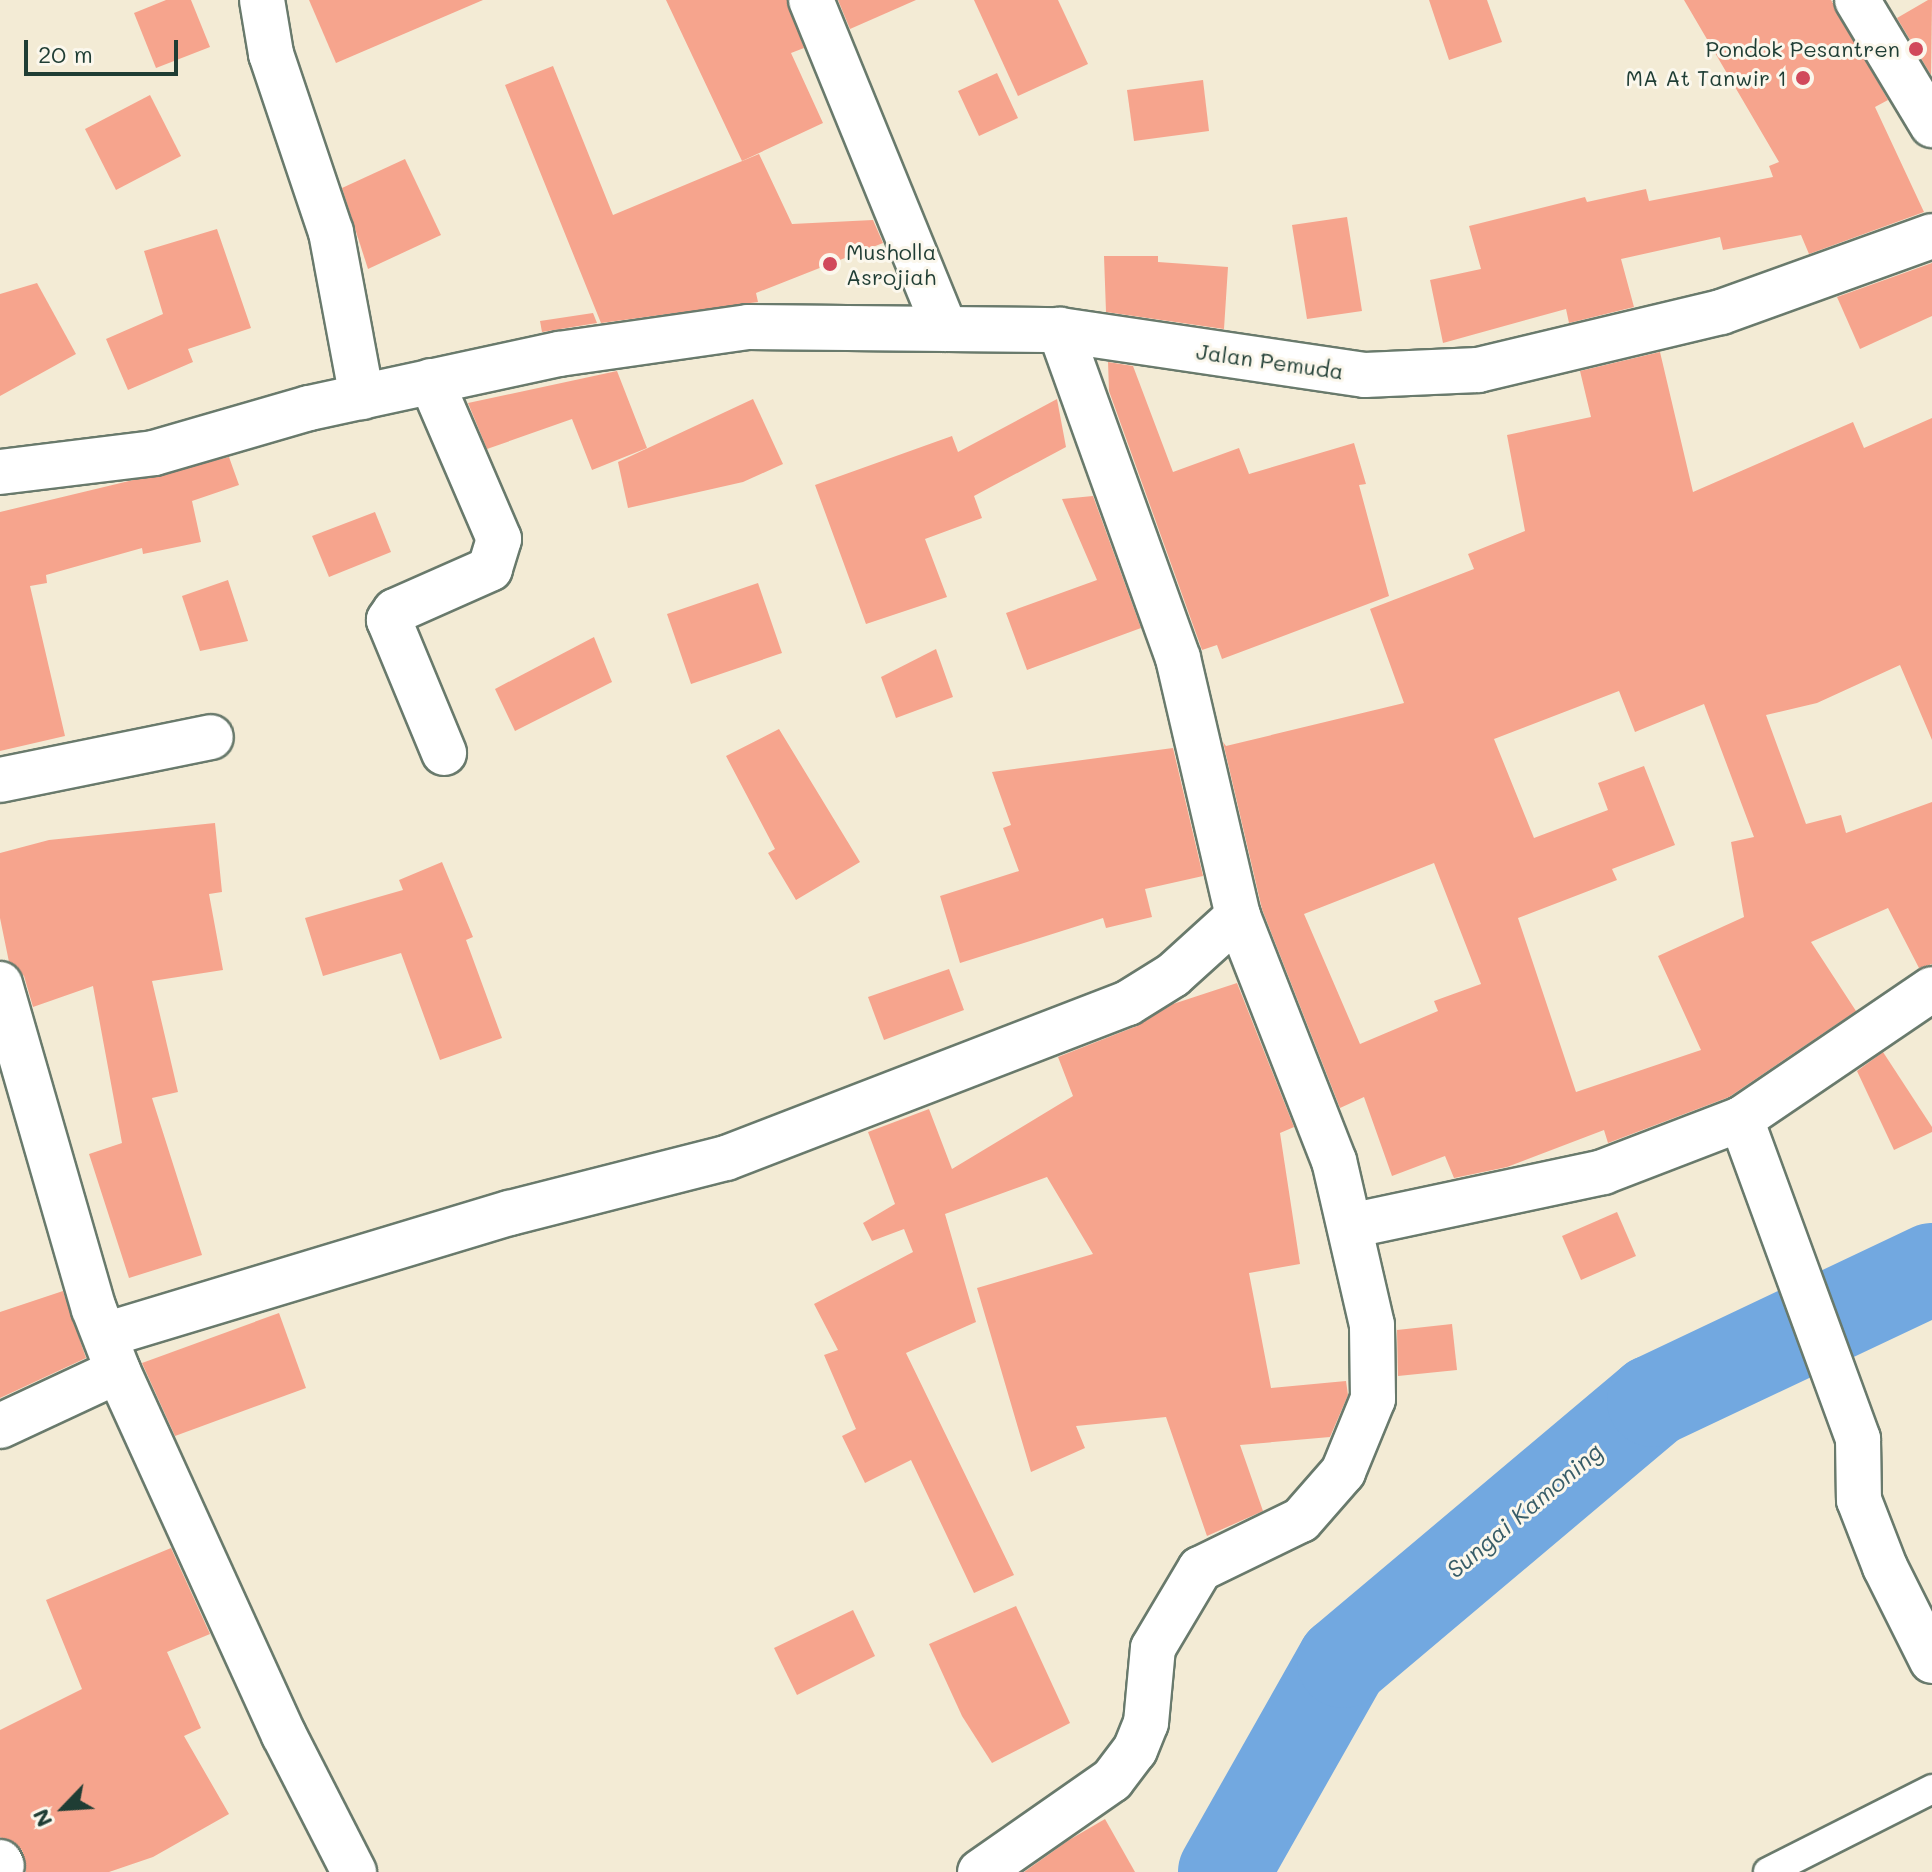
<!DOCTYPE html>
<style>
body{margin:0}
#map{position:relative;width:1932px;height:1872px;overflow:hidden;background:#f3ebd5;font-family:Mali,sans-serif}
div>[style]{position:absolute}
.river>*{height:92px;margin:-46px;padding:0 46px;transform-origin:46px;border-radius:46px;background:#72a8e0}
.building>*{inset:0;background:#f6a48d}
.roads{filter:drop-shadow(2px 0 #697a6c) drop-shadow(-2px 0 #697a6c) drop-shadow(0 2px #697a6c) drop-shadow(0 -2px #697a6c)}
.lane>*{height:28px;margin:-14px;padding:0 14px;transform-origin:14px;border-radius:14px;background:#fff}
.street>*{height:44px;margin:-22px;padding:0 22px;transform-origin:22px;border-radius:22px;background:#fff}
.dots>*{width:22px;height:22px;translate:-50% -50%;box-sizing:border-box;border:4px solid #fbf7ec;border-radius:50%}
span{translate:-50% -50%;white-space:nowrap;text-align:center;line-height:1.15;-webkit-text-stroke:6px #fbf7ec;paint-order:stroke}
.poi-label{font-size:22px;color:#1f3d34}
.right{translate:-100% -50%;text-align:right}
.left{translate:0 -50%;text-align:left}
.street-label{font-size:22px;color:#1f3d34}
.water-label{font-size:24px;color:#385d68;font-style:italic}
.north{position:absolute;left:24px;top:1768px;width:80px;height:80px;-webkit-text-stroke:6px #fbf7ec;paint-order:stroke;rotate:245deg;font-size:22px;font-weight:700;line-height:32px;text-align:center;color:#1f3d34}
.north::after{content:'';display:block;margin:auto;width:28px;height:36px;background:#1f3d34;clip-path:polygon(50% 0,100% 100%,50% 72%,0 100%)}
.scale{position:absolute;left:24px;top:40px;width:154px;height:36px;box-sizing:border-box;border:4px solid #1f3d34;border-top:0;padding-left:10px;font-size:24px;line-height:28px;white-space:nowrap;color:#1f3d34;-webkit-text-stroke:6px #fbf7ec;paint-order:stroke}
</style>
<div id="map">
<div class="river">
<i style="left:1224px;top:1872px;width:241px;rotate:-60.5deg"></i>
<i style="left:1343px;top:1662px;width:405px;rotate:-40.1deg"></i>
<i style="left:1653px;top:1401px;width:309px;rotate:-25.3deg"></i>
</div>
<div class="building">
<i style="clip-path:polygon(166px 0,191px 0,210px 47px,156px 68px,134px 13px)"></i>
<i style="clip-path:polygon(309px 0,483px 0,336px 63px)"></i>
<i style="clip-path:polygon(666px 0,787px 0,804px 48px,791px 53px,823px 123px,742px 161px)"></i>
<i style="clip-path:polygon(838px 0,916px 0,850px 29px)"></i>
<i style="clip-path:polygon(974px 0,1058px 0,1088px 64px,1018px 96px)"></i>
<i style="clip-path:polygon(1429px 0,1487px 0,1502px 42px,1449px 60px)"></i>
<i style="clip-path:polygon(1684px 0,1831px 0,1888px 100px,1875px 107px,1924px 212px,1809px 254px,1801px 235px,1723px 250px,1720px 237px,1621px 259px,1634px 307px,1569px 323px,1566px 309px,1443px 343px,1430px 280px,1481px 269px,1469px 226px,1585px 197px,1587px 202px,1646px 189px,1649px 201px,1773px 177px,1769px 166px,1779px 162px)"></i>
<i style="clip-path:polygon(1928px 0,1932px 0,1931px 75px,1897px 18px)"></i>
<i style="clip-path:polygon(553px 66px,613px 215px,759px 154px,792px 224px,873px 220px,883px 243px,756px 293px,758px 302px,601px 323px,505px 85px)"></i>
<i style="clip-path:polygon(997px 73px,1018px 118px,979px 136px,958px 91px)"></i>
<i style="clip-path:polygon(1203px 80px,1209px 131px,1134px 141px,1127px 90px)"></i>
<i style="clip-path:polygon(150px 95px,181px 156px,116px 190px,85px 129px)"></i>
<i style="clip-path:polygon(405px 159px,441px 235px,368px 269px,342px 188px)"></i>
<i style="clip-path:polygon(1347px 217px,1362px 311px,1307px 319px,1292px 225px)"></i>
<i style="clip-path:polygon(217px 229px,251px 328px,188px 349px,193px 362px,128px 390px,106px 339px,163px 314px,144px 251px)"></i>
<i style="clip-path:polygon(1104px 256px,1158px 256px,1158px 262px,1228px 267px,1224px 329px,1106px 312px)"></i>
<i style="clip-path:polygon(1932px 263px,1932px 316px,1860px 349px,1837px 297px)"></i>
<i style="clip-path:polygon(37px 283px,76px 354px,0 396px,0 294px)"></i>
<i style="clip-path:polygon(593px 313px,597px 323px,542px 332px,540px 321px)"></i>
<i style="clip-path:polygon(evenodd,1660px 352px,1693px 492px,1853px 422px,1864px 448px,1932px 418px,1932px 740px,1900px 665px,1817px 703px,1766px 715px,1806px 824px,1841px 815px,1846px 833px,1932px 802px,1932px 964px,1919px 968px,1888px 908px,1811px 942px,1856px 1011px,1729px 1097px,1608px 1143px,1604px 1130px,1507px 1167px,1454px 1178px,1445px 1156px,1392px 1176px,1364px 1097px,1340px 1108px,1262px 909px,1223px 742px,1226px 746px,1404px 703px,1370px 609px,1474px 569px,1468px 554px,1525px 531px,1507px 435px,1591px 417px,1580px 371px,1660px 352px,1619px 691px,1635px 732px,1704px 704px,1754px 837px,1731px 842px,1744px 917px,1658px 956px,1701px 1050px,1576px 1092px,1518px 918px,1617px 880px,1612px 869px,1675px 845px,1644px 766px,1598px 783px,1608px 810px,1534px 838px,1494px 739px,1619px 691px,1660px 352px,1434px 863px,1481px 984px,1434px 1001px,1438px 1011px,1360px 1044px,1304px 914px,1434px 863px)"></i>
<i style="clip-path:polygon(1108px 362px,1133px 366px,1173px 472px,1239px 448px,1249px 474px,1354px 443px,1366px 484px,1359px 485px,1389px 596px,1222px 659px,1217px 645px,1202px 650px,1109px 391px)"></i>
<i style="clip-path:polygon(617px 371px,647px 448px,592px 470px,572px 419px,487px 449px,468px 403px)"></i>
<i style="clip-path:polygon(753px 399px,783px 464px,743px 482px,628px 508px,618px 462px)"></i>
<i style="clip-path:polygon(1057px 399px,1066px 447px,974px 496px,982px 518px,925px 539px,947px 597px,866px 624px,815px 485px,952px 436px,958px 452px)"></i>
<i style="clip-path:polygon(229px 457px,239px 485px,192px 501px,201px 542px,143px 554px,142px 548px,46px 575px,47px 583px,30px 586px,65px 736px,0 751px,0 512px)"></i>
<i style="clip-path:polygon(1093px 496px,1141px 628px,1027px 670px,1006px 613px,1097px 580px,1062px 499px)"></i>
<i style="clip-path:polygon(375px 512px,391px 552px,329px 577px,312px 536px)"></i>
<i style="clip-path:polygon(228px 580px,248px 641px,200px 651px,182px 596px)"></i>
<i style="clip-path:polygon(758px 583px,782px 653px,691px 684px,667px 614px)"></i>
<i style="clip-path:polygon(594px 637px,612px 682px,515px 731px,495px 689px)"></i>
<i style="clip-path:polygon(936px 649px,953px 697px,896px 718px,881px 677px)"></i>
<i style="clip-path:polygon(779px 729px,860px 862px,796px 900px,768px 853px,775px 849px,726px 756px)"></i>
<i style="clip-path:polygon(1173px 748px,1203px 876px,1145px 889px,1152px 917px,1106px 928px,1103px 918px,960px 963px,940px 896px,1019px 871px,1003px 828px,1011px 825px,992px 772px)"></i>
<i style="clip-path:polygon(215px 823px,222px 892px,209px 894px,223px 970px,152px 981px,178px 1092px,152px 1098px,202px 1255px,129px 1278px,89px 1154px,122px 1143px,93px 986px,33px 1007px,24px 976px,9px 962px,0 918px,0 853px,49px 840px)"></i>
<i style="clip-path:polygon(442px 862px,473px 937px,466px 940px,502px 1038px,440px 1060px,401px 953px,323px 976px,305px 918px,403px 890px,399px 880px)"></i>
<i style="clip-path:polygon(949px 969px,964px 1010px,884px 1040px,868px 997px)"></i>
<i style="clip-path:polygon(1237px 983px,1294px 1127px,1280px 1133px,1300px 1264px,1249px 1273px,1271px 1388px,1346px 1381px,1348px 1395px,1330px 1437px,1240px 1445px,1263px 1511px,1207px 1536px,1166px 1417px,1076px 1426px,1085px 1448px,1031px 1472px,977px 1288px,1093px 1254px,1047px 1177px,945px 1214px,976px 1322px,906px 1353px,1014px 1575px,974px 1593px,911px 1460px,865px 1483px,842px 1436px,856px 1429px,824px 1355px,838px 1350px,814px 1304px,913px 1252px,904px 1229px,872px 1241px,863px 1223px,895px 1204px,868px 1132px,929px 1109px,952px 1169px,1073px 1096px,1058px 1057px,1137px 1026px,1173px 1004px)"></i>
<i style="clip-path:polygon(1883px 1052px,1932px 1127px,1932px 1132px,1894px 1150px,1857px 1071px)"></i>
<i style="clip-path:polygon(1617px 1212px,1636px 1256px,1581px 1280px,1562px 1236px)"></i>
<i style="clip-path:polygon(63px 1291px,86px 1358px,0 1398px,0 1312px)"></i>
<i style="clip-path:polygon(279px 1313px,306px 1388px,175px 1436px,142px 1363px)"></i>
<i style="clip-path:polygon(1452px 1324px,1457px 1370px,1398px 1376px,1397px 1330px)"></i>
<i style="clip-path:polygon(171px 1548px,210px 1634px,167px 1652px,201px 1728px,184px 1736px,229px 1814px,153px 1857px,109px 1872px,26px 1872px,22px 1850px,0 1837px,0 1730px,82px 1689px,46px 1600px)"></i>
<i style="clip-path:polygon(1016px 1606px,1070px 1723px,992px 1763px,962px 1716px,929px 1644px)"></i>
<i style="clip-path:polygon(853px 1610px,875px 1656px,797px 1695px,774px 1648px)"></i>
<i style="clip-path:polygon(1105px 1819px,1135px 1872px,1024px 1872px,1069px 1840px)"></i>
</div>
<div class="roads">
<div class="lane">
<i style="left:1768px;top:1872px;width:184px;rotate:-26.8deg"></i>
</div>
<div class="street">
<i style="left:262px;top:0;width:55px;rotate:80.5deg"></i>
<i style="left:271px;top:54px;width:188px;rotate:71.4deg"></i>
<i style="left:331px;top:232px;width:168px;rotate:79.4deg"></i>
<i style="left:811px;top:0;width:355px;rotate:67.8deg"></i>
<i style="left:1857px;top:0;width:146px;rotate:59deg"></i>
<i style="left:431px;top:381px;width:172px;rotate:66.7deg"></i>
<i style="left:499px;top:539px;width:31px;rotate:107deg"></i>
<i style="left:490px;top:569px;width:104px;rotate:156.1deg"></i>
<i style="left:395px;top:611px;width:11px;rotate:124deg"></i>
<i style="left:389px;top:620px;width:144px;rotate:67.5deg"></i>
<i style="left:0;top:472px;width:155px;rotate:-7deg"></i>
<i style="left:154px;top:453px;width:161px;rotate:-16.2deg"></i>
<i style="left:309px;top:408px;width:256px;rotate:-12.2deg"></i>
<i style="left:559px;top:354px;width:191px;rotate:-8.1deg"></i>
<i style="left:748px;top:327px;width:312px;rotate:0.6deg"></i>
<i style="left:1060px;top:330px;width:308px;rotate:8.4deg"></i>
<i style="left:1365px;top:375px;width:113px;rotate:-2.5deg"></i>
<i style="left:1478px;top:370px;width:250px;rotate:-13.4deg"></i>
<i style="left:1721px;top:312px;width:224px;rotate:-19.8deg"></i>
<i style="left:0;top:780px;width:215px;rotate:-11.5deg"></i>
<i style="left:0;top:984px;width:338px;rotate:73.9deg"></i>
<i style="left:94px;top:1309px;width:66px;rotate:68.8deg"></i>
<i style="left:118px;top:1371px;width:400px;rotate:65.5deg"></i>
<i style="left:284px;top:1735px;width:154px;rotate:62.9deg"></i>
<i style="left:1741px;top:1119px;width:341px;rotate:69.9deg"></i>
<i style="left:1858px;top:1439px;width:61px;rotate:89.1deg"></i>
<i style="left:1859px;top:1500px;width:72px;rotate:68.8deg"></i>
<i style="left:1885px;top:1567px;width:105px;rotate:63.4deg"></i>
<i style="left:1350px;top:1226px;width:259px;rotate:-12deg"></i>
<i style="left:1603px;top:1172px;width:148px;rotate:-21deg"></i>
<i style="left:1741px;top:1119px;width:231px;rotate:-34.2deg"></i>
<i style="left:105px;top:1335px;width:423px;rotate:-16.8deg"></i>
<i style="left:510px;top:1213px;width:223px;rotate:-14.3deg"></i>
<i style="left:726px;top:1158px;width:431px;rotate:-21.1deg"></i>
<i style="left:1128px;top:1003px;width:53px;rotate:-31.9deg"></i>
<i style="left:1173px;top:975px;width:88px;rotate:-42.2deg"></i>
<i style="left:0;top:1426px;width:130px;rotate:-25deg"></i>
<i style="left:0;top:1862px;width:4px;rotate:63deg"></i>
<i style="left:980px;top:1872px;width:161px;rotate:-34.9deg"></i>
<i style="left:1112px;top:1780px;width:38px;rotate:-53deg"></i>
<i style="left:1135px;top:1750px;width:29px;rotate:-68deg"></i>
<i style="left:1146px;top:1723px;width:75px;rotate:-84.7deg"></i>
<i style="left:1153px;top:1648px;width:92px;rotate:-59.3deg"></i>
<i style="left:1200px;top:1569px;width:112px;rotate:-25.9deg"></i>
<i style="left:1301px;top:1520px;width:64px;rotate:-48.8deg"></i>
<i style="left:1343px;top:1472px;width:79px;rotate:-67.7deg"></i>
<i style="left:1373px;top:1399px;width:74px;rotate:-90.8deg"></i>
<i style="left:1372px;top:1325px;width:168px;rotate:-103deg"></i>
<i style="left:1334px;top:1161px;width:263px;rotate:-111.4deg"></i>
<i style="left:1238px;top:916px;width:265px;rotate:-103.1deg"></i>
<i style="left:1178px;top:658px;width:349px;rotate:-109.8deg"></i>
</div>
</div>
<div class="dots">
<i style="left:1916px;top:49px;background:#d1495b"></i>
<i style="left:1803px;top:78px;background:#d1495b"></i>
<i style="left:830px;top:264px;background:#d1495b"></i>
</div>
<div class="poi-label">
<span class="right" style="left:1900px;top:49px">Pondok Pesantren</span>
<span class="right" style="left:1787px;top:78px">MA At Tanwir 1</span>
<span class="left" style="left:846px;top:264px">Musholla<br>Asrojiah</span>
</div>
<div class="street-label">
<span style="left:1270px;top:361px;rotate:8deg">Jalan Pemuda</span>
</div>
<div class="water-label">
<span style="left:1524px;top:1510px;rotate:-40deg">Sungai Kamoning</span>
</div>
<div class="north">N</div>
<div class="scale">20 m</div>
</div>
